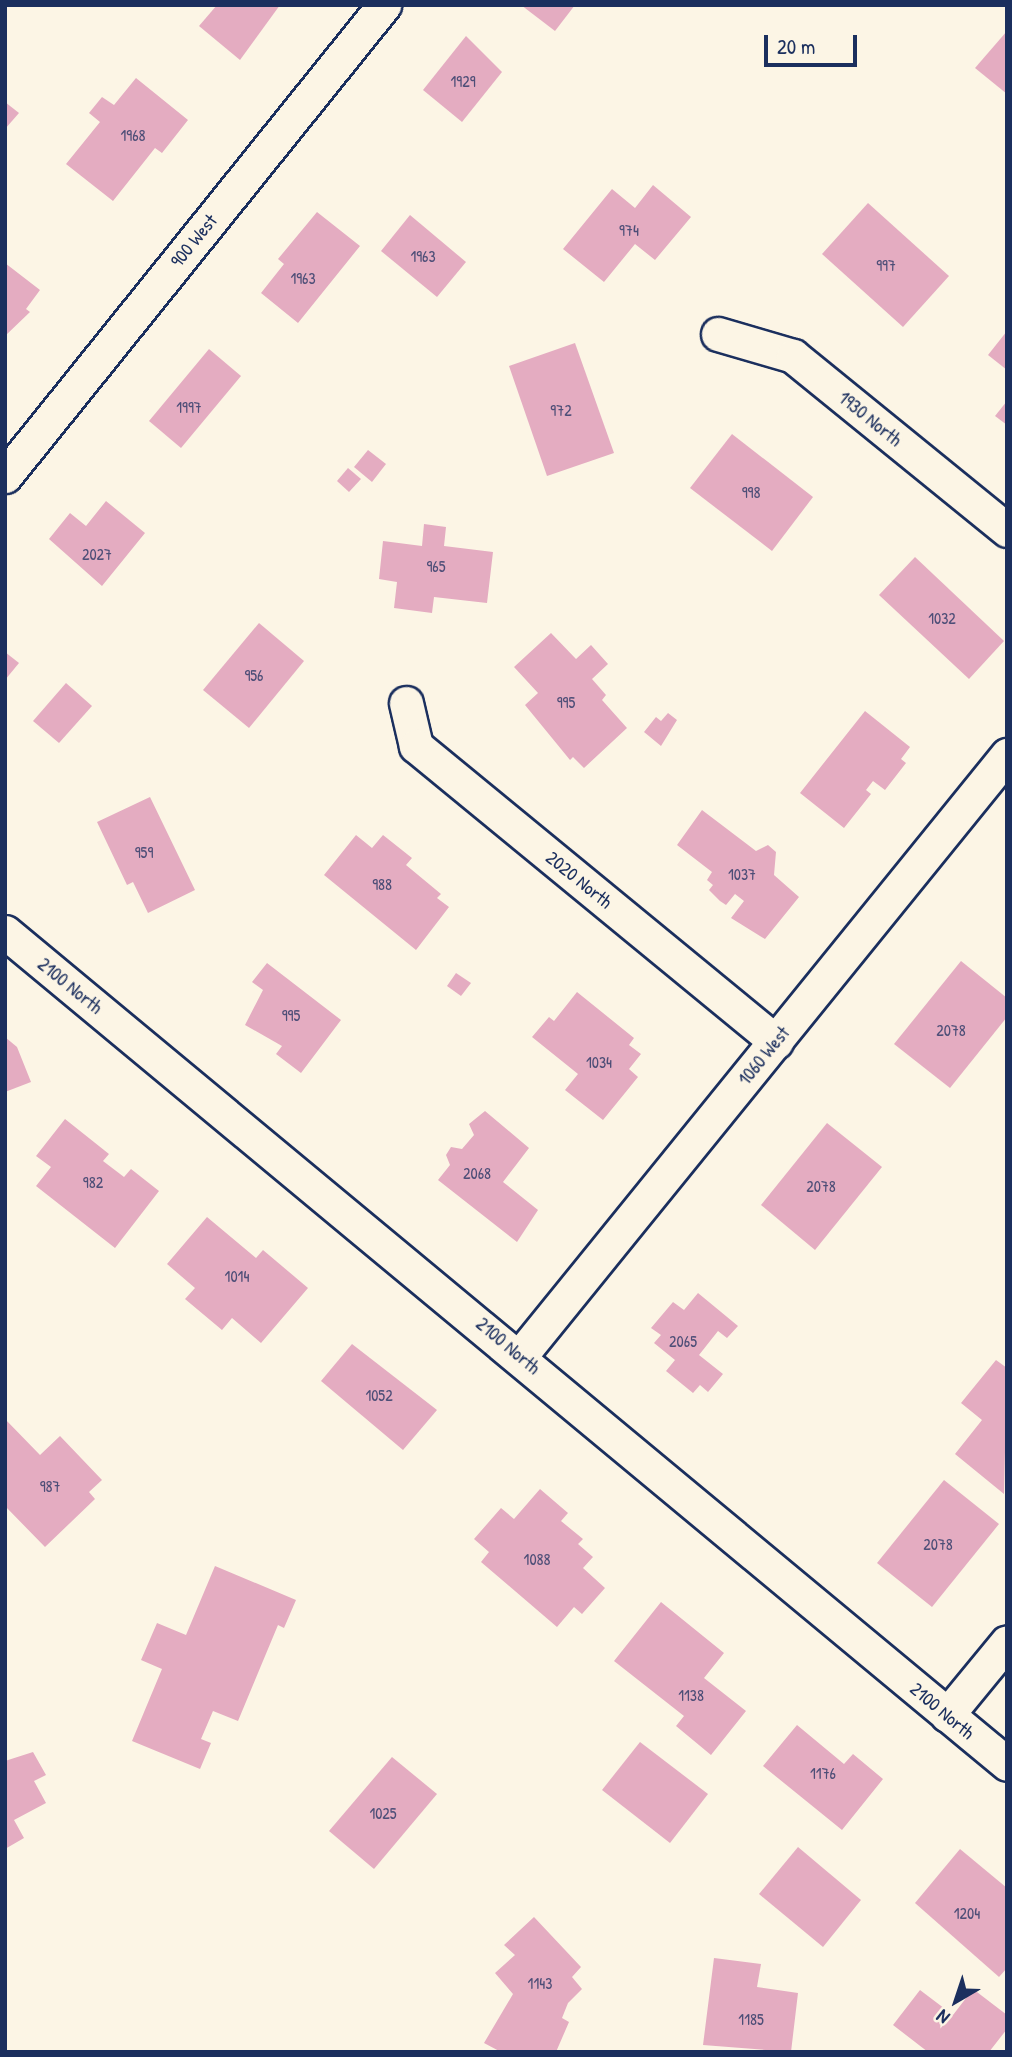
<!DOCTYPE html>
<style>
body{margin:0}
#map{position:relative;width:1012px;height:2057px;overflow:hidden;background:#fcf5e5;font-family:"Patrick Hand",sans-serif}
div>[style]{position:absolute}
.building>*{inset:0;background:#e4acc1}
.roads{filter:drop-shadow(2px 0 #1b2f5e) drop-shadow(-2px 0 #1b2f5e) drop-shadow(0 2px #1b2f5e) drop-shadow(0 -2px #1b2f5e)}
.minor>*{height:33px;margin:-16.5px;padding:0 16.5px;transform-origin:16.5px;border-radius:16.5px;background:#fcf5e5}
span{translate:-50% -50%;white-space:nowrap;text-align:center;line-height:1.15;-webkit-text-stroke:6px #fcf5e5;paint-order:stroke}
.number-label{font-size:16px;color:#4d4e77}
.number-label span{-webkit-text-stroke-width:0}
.street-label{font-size:19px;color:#1b2f5e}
.frame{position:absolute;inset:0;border:7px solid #1b2f5e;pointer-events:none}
.north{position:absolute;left:921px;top:1966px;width:70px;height:70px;-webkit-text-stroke:5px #fcf5e5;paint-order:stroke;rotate:219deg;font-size:19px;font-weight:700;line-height:28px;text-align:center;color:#1b2f5e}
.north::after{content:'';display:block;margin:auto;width:24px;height:32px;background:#1b2f5e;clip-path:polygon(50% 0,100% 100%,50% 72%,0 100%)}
.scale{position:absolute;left:764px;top:35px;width:93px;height:32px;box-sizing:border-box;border:4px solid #1b2f5e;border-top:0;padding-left:9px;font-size:21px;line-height:24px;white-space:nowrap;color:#1b2f5e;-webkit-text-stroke:5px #fcf5e5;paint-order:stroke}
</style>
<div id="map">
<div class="building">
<i style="clip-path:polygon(217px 5px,280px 5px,240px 60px,199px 26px)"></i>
<i style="clip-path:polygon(521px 5px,575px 5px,555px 31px)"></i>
<i style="clip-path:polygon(1007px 31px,1007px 94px,975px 68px)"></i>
<i style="clip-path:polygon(466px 36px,502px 72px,462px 122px,423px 90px)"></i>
<i style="clip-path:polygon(136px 78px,188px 120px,162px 153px,155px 148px,113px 201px,66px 164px,100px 122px,89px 113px,102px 97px,114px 105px)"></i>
<i style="clip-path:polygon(5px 102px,19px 113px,5px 129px)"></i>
<i style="clip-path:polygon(653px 185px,691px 217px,655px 260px,635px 244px,604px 282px,563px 249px,612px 189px,635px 208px)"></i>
<i style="clip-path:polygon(868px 203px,949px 276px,903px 327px,822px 254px)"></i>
<i style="clip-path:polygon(317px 212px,360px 246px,298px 323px,261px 293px,284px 264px,278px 259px)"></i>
<i style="clip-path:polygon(410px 215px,466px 262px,437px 297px,381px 251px)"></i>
<i style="clip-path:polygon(5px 263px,40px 290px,26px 309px,30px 312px,5px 336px)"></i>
<i style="clip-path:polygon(1007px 331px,1007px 370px,988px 355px)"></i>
<i style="clip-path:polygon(575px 343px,614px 453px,547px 476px,509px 366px)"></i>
<i style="clip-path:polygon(209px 349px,241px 376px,181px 448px,149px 421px)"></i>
<i style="clip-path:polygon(1007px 401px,1007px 425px,995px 416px)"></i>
<i style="clip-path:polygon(732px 434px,813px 497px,772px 551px,690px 488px)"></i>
<i style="clip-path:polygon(368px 450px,386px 464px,372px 482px,354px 467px)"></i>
<i style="clip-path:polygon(348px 468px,361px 479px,349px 492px,337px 481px)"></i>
<i style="clip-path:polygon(106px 501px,145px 533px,102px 586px,49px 539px,70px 513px,86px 526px)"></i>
<i style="clip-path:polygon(424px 524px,446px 527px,444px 546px,493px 552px,487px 603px,434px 597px,432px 613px,394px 608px,397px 582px,379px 579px,383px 541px,422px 546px)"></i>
<i style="clip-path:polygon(915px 557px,1004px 641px,969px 679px,879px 595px)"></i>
<i style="clip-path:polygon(259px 623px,304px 661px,249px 728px,203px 690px)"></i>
<i style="clip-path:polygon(551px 633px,576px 659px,591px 645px,608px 664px,592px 679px,606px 695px,602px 700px,627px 728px,584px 768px,573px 757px,570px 760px,525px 705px,538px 693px,514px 667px)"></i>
<i style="clip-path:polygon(5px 652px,19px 663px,5px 680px)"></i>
<i style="clip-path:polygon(66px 683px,92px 706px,59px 743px,33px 721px)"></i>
<i style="clip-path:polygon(865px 711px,910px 747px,901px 759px,906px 763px,885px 790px,873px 781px,866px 790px,871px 794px,844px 828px,800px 793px)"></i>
<i style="clip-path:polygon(668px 713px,677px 720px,661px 746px,644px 732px,656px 717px,661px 721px)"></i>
<i style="clip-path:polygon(150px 797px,195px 890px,148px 913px,133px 882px,127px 885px,97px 822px)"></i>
<i style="clip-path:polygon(702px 810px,756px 851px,768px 845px,776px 852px,774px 875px,799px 897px,765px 939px,731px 918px,744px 901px,735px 894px,726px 905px,720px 901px,709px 890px,713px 885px,707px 880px,712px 872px,677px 845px)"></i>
<i style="clip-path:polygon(356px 835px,372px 848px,383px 835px,412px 858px,406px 865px,441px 894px,437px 898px,449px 907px,416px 950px,324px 875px)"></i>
<i style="clip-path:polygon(961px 961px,1007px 998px,1007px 1017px,950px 1088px,894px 1044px)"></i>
<i style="clip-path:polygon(267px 963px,341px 1020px,301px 1073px,276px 1054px,282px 1046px,245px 1025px,263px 990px,252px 982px)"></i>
<i style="clip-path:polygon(456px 973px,471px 983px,461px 996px,447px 986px)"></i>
<i style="clip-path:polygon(577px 992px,634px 1038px,629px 1045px,641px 1054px,629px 1069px,638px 1077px,603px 1120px,565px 1090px,578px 1074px,532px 1037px,549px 1017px,554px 1021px)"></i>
<i style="clip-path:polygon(5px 1037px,17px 1047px,31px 1082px,5px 1092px)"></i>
<i style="clip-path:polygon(485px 1111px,529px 1148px,503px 1182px,538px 1210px,517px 1242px,438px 1180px,450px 1165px,446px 1155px,451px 1147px,462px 1149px,474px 1135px,469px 1124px)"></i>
<i style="clip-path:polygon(65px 1119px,109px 1154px,103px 1161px,124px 1177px,131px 1169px,159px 1191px,115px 1248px,36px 1186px,51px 1167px,36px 1156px)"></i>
<i style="clip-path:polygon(827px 1123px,882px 1167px,815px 1250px,761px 1205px)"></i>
<i style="clip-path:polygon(207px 1217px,256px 1258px,263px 1250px,308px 1288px,261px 1343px,232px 1318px,222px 1330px,185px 1299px,195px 1288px,167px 1264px)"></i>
<i style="clip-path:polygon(698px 1293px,738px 1326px,727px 1338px,718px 1331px,699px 1355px,723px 1374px,708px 1392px,700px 1385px,693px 1393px,666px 1371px,675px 1360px,654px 1343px,661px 1335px,651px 1328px,673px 1302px,684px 1310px)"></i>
<i style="clip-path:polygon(352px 1344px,437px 1410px,403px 1450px,321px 1381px)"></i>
<i style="clip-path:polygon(996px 1360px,1007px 1368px,1004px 1494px,955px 1454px,982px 1420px,961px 1403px)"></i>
<i style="clip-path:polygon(5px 1419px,40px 1455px,60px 1436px,102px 1480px,89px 1492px,95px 1499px,45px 1547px,5px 1506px)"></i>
<i style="clip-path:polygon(944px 1480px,999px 1524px,932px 1607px,877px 1563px)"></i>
<i style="clip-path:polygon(540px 1489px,568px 1513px,561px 1521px,583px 1539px,578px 1544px,593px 1557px,583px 1568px,605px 1588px,582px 1614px,574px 1607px,557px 1627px,481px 1562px,489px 1552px,474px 1539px,501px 1508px,514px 1519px)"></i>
<i style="clip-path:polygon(215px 1566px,296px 1600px,284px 1628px,278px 1625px,238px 1721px,213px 1711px,201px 1739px,211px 1743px,200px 1769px,132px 1741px,162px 1669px,141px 1660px,157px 1623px,186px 1635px)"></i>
<i style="clip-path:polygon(661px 1602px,724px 1653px,704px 1678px,746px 1711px,711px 1755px,676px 1726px,684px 1716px,614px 1661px)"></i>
<i style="clip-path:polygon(797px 1725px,844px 1764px,853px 1754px,883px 1779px,842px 1830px,763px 1766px)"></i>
<i style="clip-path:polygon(640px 1742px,708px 1794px,670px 1843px,602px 1790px)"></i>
<i style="clip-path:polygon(33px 1752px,46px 1775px,34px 1781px,46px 1803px,14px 1820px,24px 1838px,5px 1849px,5px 1761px)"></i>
<i style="clip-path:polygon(392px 1757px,437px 1794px,374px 1869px,329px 1831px)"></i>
<i style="clip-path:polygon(798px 1847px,861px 1900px,823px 1947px,759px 1894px)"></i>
<i style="clip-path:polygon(960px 1849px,1007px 1888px,1007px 1968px,999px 1977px,915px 1903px)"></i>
<i style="clip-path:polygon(534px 1917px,581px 1967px,572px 1977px,582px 1989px,568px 2003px,562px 2018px,569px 2022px,556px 2052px,501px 2052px,484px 2043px,513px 1994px,495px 1973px,515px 1955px,504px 1945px)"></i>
<i style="clip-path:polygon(714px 1958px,761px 1964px,757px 1987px,798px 1993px,791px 2052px,703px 2045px)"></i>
<i style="clip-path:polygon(973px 1989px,1007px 2015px,1007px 2029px,989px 2052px,928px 2052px,893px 2025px,920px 1990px,953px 2015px)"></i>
</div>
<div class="roads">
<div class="minor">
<i style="left:718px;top:334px;width:78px;rotate:16.3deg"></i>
<i style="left:793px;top:356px;width:276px;rotate:39.1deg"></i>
<i style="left:5px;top:476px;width:605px;rotate:-51.18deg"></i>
<i style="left:406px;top:703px;width:44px;rotate:76.9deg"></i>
<i style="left:416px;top:746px;width:466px;rotate:39.4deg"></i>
<i style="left:5px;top:932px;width:1302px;rotate:39.7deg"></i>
<i style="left:520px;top:1356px;width:774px;rotate:-50.98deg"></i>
<i style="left:947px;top:1715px;width:94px;rotate:-50.6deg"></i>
</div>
</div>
<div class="number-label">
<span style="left:463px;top:81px">1929</span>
<span style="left:133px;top:135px">1968</span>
<span style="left:629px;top:230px">974</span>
<span style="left:423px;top:256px">1963</span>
<span style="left:886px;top:265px">997</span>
<span style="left:303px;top:278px">1963</span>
<span style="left:189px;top:407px">1997</span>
<span style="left:561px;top:410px">972</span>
<span style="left:751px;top:492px">998</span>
<span style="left:97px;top:554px">2027</span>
<span style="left:436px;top:566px">965</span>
<span style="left:942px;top:618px">1032</span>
<span style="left:254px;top:675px">956</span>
<span style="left:566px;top:702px">995</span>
<span style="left:144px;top:852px">959</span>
<span style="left:742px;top:874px">1037</span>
<span style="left:382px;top:884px">988</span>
<span style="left:291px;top:1015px">995</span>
<span style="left:951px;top:1030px">2078</span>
<span style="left:599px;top:1062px">1034</span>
<span style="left:477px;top:1173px">2068</span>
<span style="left:93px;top:1182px">982</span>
<span style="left:821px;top:1186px">2078</span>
<span style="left:237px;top:1276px">1014</span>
<span style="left:683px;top:1341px">2065</span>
<span style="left:379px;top:1395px">1052</span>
<span style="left:50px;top:1486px">987</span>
<span style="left:938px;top:1544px">2078</span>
<span style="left:537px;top:1559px">1088</span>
<span style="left:691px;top:1695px">1138</span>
<span style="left:823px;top:1773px">1176</span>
<span style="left:383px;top:1813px">1025</span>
<span style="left:967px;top:1913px">1204</span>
<span style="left:540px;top:1983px">1143</span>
<span style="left:751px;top:2019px">1185</span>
</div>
<div class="street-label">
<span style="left:194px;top:241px;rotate:-51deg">900 West</span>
<span style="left:870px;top:419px;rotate:39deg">1930 North</span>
<span style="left:579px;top:880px;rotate:39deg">2020 North</span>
<span style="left:70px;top:986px;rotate:39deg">2100 North</span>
<span style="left:764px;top:1056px;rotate:-51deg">1060 West</span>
<span style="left:508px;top:1346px;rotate:40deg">2100 North</span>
<span style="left:942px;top:1711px;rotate:40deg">2100 North</span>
</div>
<div class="frame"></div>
<div class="north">N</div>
<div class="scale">20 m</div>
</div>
